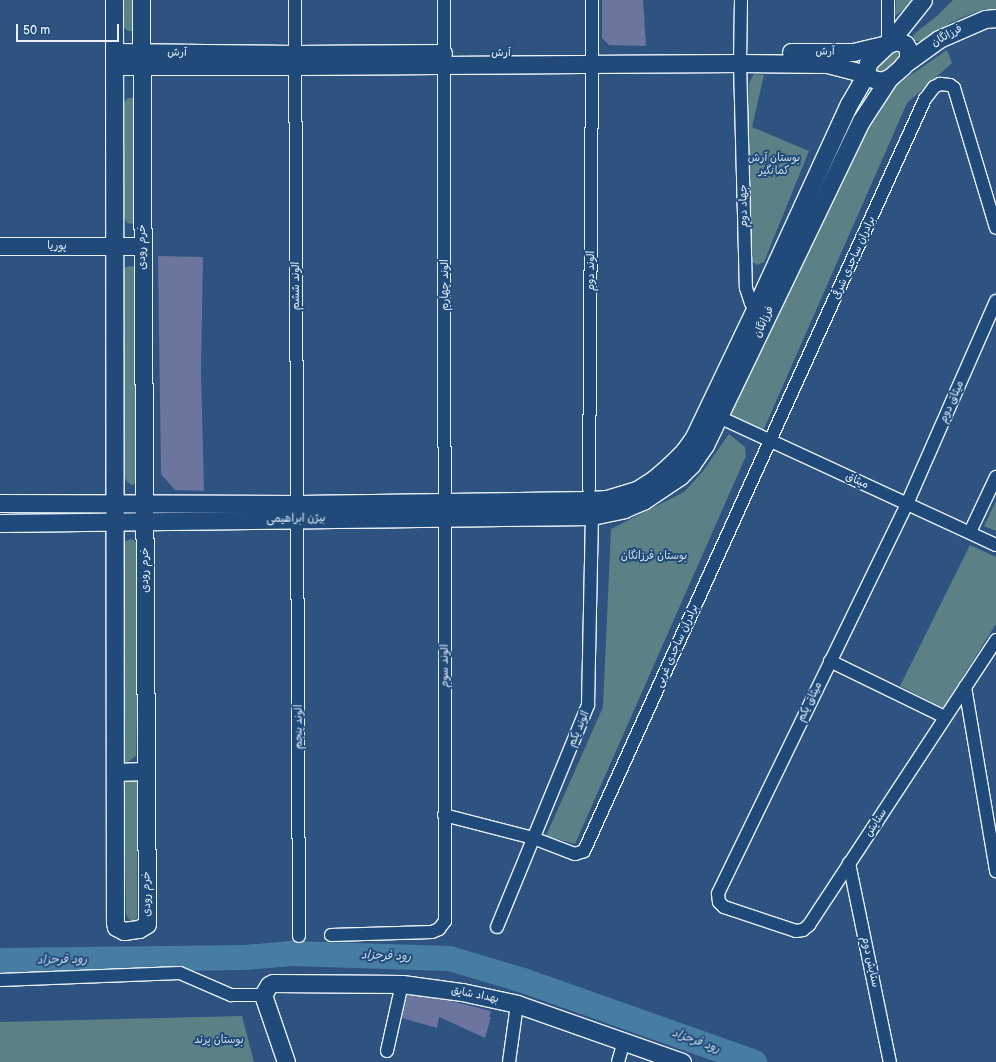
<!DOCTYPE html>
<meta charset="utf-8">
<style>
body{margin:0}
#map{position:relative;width:996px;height:1062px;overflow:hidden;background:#2e5381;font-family:"Balsamiq Sans","Playpen Sans Arabic",sans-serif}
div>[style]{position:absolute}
.green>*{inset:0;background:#5b8186}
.river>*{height:25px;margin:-12.5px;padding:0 12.5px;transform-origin:12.5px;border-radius:12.5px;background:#467da1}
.building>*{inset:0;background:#6b759e}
.roads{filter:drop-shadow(1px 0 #e8f1f8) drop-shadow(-1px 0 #e8f1f8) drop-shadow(0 1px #e8f1f8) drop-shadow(0 -1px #e8f1f8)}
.street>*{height:12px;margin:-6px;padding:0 6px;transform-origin:6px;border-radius:6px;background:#1f4a7a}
.secondary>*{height:17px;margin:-8.5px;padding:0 8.5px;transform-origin:8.5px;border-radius:8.5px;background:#1f4a7a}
span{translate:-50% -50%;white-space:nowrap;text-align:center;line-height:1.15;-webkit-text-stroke:4px #1f4a7a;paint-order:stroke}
.street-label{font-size:11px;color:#e8f1f8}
.park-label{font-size:11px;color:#d3e0e7}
.water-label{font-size:12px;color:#d0e0eb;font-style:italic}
.scale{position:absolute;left:16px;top:24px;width:103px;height:18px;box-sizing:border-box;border:2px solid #e8f1f8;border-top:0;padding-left:5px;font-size:12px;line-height:14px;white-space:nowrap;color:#e8f1f8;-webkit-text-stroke:3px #1f4a7a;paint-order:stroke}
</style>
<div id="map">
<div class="green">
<i style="clip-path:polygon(121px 0,136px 0,134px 31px,128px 31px,123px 27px,121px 19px)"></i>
<i style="clip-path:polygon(896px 0,916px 0,895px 16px)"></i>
<i style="clip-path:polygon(953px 0,996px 0,996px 9px,984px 9px,966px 16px,950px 23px,923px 41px,915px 41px,913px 35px,938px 15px)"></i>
<i style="clip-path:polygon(897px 47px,904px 59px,876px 77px,873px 60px)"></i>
<i style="clip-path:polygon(947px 50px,952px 63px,907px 103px,763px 431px,728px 414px,839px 162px,889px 90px)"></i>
<i style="clip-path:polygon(754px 74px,764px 75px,752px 127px,809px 151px,764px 262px,757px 265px,750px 260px,746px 127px,749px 83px)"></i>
<i style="clip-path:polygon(128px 98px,133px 98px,137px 100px,137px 220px,133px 224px,127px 223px,124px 217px,124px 102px)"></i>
<i style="clip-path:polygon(132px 266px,136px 268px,136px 483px,132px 485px,127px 482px,123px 474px,123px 270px,126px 267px)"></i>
<i style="clip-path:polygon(729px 434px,745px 447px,746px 456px,575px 844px,546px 836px,603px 707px,611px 529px,684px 492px,703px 471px)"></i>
<i style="clip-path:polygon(996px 501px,996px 531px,984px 526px)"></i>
<i style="clip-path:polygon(131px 539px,136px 542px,140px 550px,136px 756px,128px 762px,123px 762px,119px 544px)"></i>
<i style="clip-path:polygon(970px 545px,996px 557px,996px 624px,943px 708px,900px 686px)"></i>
<i style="clip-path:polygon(128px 779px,136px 779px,137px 783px,137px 918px,134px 921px,131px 921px,127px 917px,126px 912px,124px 783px)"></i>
<i style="clip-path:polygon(242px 1016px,254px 1062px,0 1062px,0 1022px)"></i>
</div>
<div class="river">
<i style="left:0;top:960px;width:244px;rotate:-0.7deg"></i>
<i style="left:244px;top:957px;width:48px;rotate:-4.8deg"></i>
<i style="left:292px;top:953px;width:157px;rotate:1.8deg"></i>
<i style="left:449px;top:958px;width:77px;rotate:16.6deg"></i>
<i style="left:523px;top:980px;width:245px;rotate:19.5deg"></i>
</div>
<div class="building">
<i style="clip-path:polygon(602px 0,643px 0,646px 46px,609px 45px,602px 38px)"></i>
<i style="clip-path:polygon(158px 256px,203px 257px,201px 371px,204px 491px,175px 490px,161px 474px)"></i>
<i style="clip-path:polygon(407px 995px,447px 1000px,491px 1011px,489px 1017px,491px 1017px,485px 1038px,439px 1017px,437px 1028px,402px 1018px)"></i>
</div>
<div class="roads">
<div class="street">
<i style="left:295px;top:0;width:936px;rotate:89.76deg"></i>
<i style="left:741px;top:0;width:63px;rotate:90.9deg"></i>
<i style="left:740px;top:63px;width:225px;rotate:88.5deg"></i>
<i style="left:746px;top:288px;width:16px;rotate:72deg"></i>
<i style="left:751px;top:303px;width:7px;rotate:56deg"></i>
<i style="left:888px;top:0;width:44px;rotate:90deg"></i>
<i style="left:996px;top:301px;width:222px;rotate:113.7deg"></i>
<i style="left:907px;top:504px;width:433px;rotate:115.9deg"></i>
<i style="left:718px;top:894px;width:8px;rotate:83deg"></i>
<i style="left:719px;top:902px;width:7px;rotate:45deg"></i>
<i style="left:724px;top:907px;width:76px;rotate:18.4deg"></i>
<i style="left:796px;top:931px;width:7px;rotate:-8deg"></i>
<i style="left:803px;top:930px;width:8px;rotate:-40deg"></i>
<i style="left:809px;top:925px;width:341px;rotate:-56.7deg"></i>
<i style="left:719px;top:417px;width:305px;rotate:24.8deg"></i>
<i style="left:589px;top:489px;width:489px;rotate:-89.6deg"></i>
<i style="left:970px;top:532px;width:61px;rotate:-64.7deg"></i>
<i style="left:830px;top:661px;width:128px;rotate:26deg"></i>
<i style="left:965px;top:687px;width:187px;rotate:80.4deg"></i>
<i style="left:444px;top:815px;width:92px;rotate:14.5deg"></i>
<i style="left:533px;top:838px;width:45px;rotate:20.9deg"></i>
<i style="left:575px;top:854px;width:9px;rotate:-18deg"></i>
<i style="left:584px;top:851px;width:826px;rotate:-65.61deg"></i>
<i style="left:925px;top:99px;width:15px;rotate:-53deg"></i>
<i style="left:934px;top:87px;width:7px;rotate:-27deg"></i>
<i style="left:940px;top:84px;width:10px;rotate:6deg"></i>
<i style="left:950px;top:85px;width:5px;rotate:37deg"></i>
<i style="left:954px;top:88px;width:146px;rotate:73.3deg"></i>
<i style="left:849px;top:863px;width:203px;rotate:78.4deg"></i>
<i style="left:497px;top:927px;width:240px;rotate:-67.7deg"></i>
<i style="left:588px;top:705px;width:189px;rotate:-88.8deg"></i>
<i style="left:331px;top:935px;width:101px;rotate:-1.7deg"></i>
<i style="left:432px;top:932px;width:8px;rotate:-23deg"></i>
<i style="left:439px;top:929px;width:10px;rotate:-53deg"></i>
<i style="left:445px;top:921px;width:921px;rotate:-90.06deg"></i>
<i style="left:0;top:980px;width:180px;rotate:-2.2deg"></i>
<i style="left:180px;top:973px;width:56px;rotate:23.3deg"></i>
<i style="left:231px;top:995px;width:32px"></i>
<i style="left:387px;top:1051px;width:69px;rotate:-77.4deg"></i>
<i style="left:509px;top:1062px;width:59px;rotate:-82.1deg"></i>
<i style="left:618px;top:1062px;width:22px;rotate:-74deg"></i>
</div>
<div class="secondary">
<i style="left:114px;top:0;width:922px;rotate:89.94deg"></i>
<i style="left:115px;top:922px;width:5px;rotate:79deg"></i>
<i style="left:116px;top:927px;width:9px;rotate:27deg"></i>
<i style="left:124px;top:931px;width:15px;rotate:-8deg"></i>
<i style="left:139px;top:929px;width:9px;rotate:-32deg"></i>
<i style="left:147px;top:924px;width:924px;rotate:-90.37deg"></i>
<i style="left:897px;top:41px;width:9px;rotate:21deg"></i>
<i style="left:905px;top:44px;width:6px;rotate:59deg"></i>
<i style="left:908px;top:49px;width:10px;rotate:90deg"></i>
<i style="left:908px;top:59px;width:9px;rotate:126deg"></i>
<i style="left:903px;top:66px;width:18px;rotate:139deg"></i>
<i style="left:889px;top:78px;width:9px;rotate:159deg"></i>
<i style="left:881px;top:81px;width:11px;rotate:-165deg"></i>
<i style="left:870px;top:78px;width:6px;rotate:-135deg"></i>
<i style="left:866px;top:74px;width:11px;rotate:-80deg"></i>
<i style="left:868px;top:63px;width:28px;rotate:-44deg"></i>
<i style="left:888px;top:44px;width:9px;rotate:-18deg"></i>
<i style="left:114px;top:52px;width:181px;rotate:0.6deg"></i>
<i style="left:295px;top:54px;width:148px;rotate:-0.4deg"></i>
<i style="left:791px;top:52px;width:62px"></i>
<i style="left:853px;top:52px;width:36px;rotate:-13deg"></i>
<i style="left:888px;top:44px;width:56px;rotate:-51.5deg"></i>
<i style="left:903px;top:65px;width:44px;rotate:-35.8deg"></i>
<i style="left:939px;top:39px;width:50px;rotate:-23.5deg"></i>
<i style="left:985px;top:19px;width:11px;rotate:-5deg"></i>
<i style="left:0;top:246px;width:142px"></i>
<i style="left:0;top:503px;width:298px;rotate:0.2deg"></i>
<i style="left:298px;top:504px;width:291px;rotate:-0.8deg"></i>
<i style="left:589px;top:500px;width:18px;rotate:-3deg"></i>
<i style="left:607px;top:499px;width:31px;rotate:-17deg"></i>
<i style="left:637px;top:490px;width:20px;rotate:-33deg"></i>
<i style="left:654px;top:479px;width:20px;rotate:-41deg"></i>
<i style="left:669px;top:466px;width:21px;rotate:-45deg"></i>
<i style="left:684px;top:451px;width:17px;rotate:-54deg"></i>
<i style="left:694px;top:437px;width:142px;rotate:-64.5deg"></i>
<i style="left:755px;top:309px;width:226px;rotate:-65.4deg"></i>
<i style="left:849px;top:104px;width:34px;rotate:-60deg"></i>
<i style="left:866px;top:74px;width:40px;rotate:-165.6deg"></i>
<i style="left:827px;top:64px;width:87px;rotate:-179.3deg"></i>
<i style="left:740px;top:63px;width:445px;rotate:179.6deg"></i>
<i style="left:295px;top:66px;width:181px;rotate:180deg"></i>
<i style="left:0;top:523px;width:592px;rotate:-0.68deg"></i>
<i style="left:592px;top:516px;width:33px;rotate:-12deg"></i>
<i style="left:624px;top:509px;width:21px;rotate:-23deg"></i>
<i style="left:643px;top:501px;width:45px;rotate:-34deg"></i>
<i style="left:680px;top:476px;width:16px;rotate:-45deg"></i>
<i style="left:691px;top:465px;width:24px;rotate:-55deg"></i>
<i style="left:705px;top:445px;width:360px;rotate:-64.3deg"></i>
<i style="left:861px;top:121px;width:51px;rotate:-56.9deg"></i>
<i style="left:115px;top:772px;width:30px;rotate:-2deg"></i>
<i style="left:286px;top:1062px;width:71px;rotate:-108.9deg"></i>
<i style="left:263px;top:995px;width:12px;rotate:-59deg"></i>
<i style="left:269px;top:985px;width:4px;rotate:-27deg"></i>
<i style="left:273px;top:983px;width:129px;rotate:0.4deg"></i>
<i style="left:402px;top:984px;width:61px;rotate:7.6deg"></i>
<i style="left:462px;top:992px;width:56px;rotate:12.3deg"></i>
<i style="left:517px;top:1004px;width:175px;rotate:19.4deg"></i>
</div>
</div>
<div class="street-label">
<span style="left:947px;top:36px;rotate:-29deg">فرزانگان</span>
<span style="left:825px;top:52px;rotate:-1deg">آرش</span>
<span style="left:177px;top:53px;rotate:1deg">آرش</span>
<span style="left:501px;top:53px">آرش</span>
<span style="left:744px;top:206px;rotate:-91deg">جهاد دوم</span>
<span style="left:57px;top:246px">پوریا</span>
<span style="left:142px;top:247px;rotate:-90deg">خرم رودی</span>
<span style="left:854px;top:258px;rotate:-66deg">برادران ساجدی شرقی</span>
<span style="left:591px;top:271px;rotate:-90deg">الوند دوم</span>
<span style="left:445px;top:285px;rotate:-90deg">الوند چهارم</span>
<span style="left:296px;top:286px;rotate:-90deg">الوند ششم</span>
<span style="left:764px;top:322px;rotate:-65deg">فرزانگان</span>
<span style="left:952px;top:402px;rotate:-66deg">میثاق دوم</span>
<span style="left:857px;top:481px;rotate:25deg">میثاق</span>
<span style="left:296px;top:519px;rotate:-1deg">بیژن ابراهیمی</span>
<span style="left:145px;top:570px;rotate:-90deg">خرم رودی</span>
<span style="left:677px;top:646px;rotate:-66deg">برادران ساجدی غربی</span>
<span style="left:445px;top:666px;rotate:-90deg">الوند سوم</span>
<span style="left:810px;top:702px;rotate:-64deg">میثاق یکم</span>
<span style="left:299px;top:727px;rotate:-90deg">الوند پنجم</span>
<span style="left:579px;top:729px;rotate:-67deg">الوند یکم</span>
<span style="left:876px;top:823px;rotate:-57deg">ستایش</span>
<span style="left:147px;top:894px;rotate:-91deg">خرم رودی</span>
<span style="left:870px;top:962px;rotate:78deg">ستایش دوم</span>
<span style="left:475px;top:995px;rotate:11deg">بهداد شایق</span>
</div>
<div class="park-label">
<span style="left:774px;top:165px">بوستان آرش<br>کمانگیر</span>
<span style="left:654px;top:556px">بوستان فرزانگان</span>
<span style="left:219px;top:1040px">بوستان پرند</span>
</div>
<div class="water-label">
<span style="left:386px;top:956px;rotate:2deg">رود فرحزاد</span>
<span style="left:62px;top:960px;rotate:-1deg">رود فرحزاد</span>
<span style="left:696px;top:1041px;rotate:20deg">رود فرحزاد</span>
</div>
<div class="scale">50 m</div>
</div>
